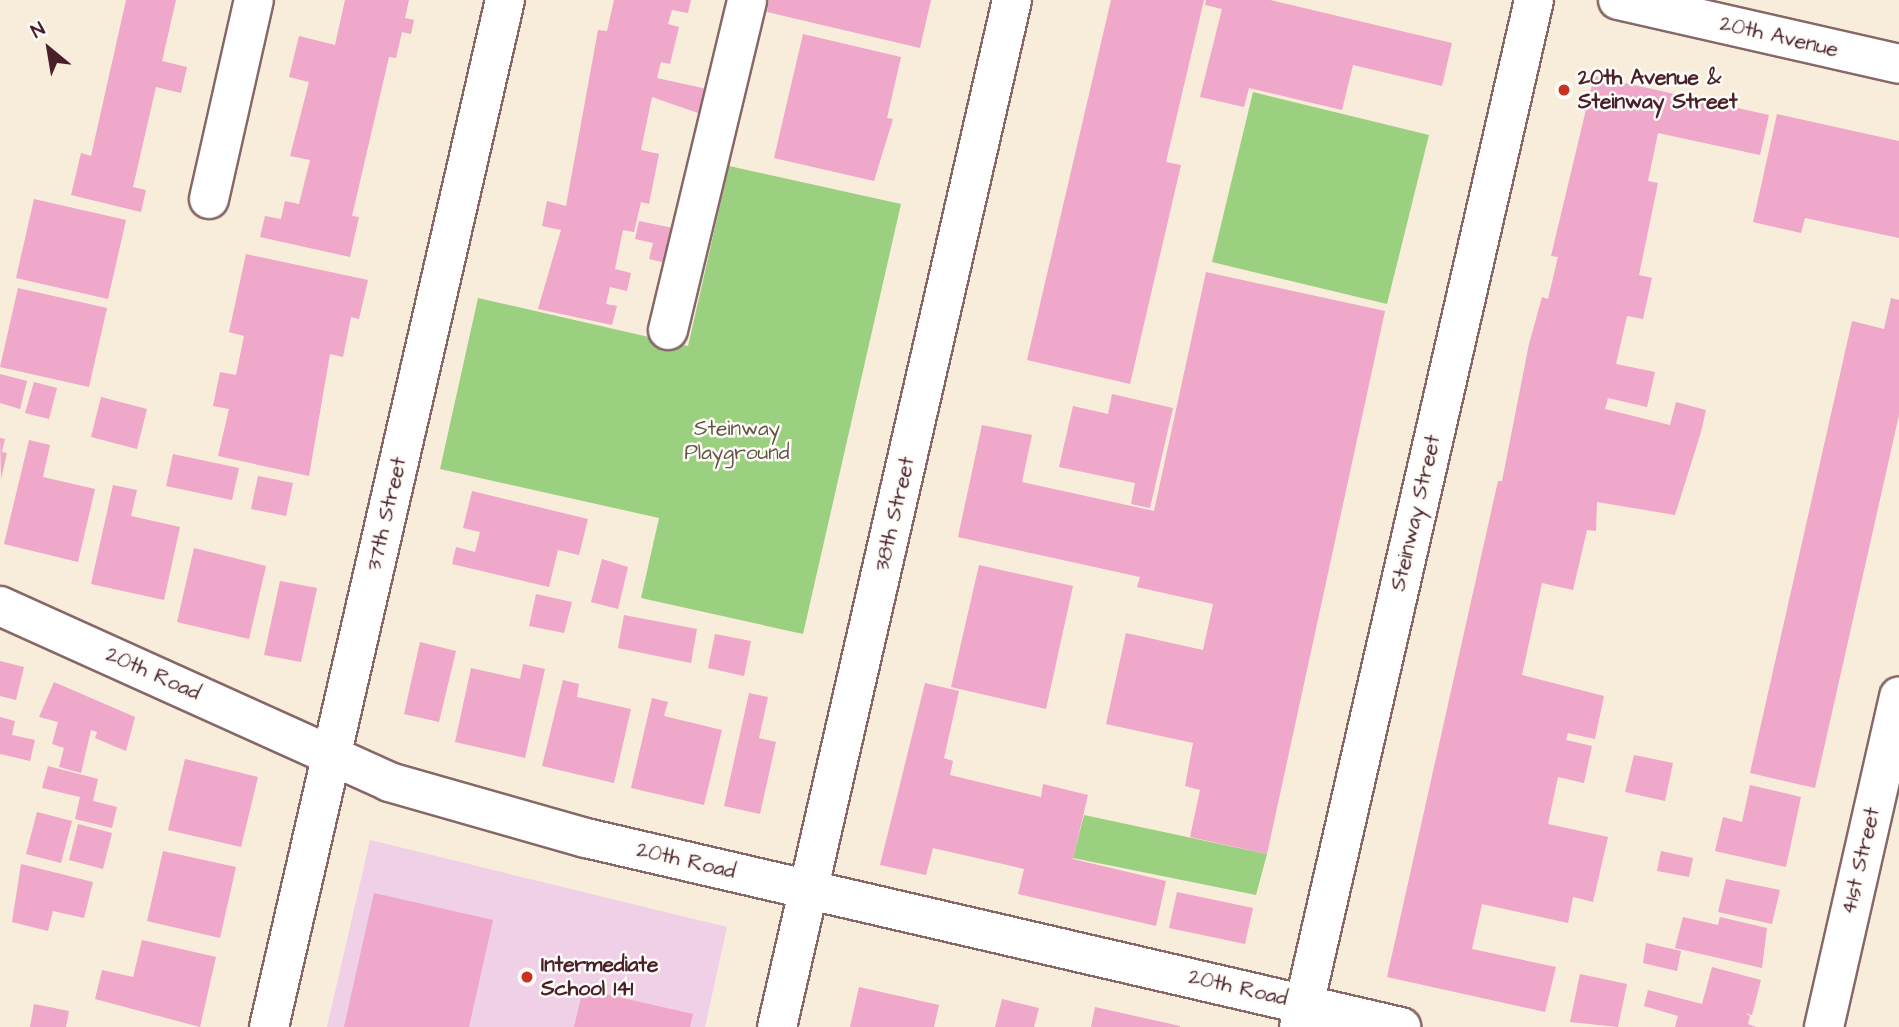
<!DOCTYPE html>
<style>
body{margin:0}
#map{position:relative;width:1899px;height:1027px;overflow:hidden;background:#f8ecda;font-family:"Architects Daughter",sans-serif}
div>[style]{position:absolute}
.built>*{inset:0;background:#efd0e6}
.green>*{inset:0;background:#9cd081}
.building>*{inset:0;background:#efa7ca}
.roads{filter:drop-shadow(2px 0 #876768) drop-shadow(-2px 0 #876768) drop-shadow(0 2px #876768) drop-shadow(0 -2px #876768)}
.minor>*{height:38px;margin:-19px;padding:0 19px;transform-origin:19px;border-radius:19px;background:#fff}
.dots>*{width:19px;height:19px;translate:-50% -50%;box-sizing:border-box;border:4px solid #fdfcf7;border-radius:50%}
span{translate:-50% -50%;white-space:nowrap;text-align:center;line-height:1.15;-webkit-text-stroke:5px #fdfcf7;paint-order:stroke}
.street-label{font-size:21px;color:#4a1f2b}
.poi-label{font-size:21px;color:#4a1f2b;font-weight:700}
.left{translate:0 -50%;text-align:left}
.park-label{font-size:21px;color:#635445}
.north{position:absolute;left:14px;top:14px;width:70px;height:70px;-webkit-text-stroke:5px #fdfcf7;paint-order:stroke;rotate:330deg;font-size:19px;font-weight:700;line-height:28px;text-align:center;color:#4a1f2b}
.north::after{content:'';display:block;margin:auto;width:24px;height:32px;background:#4a1f2b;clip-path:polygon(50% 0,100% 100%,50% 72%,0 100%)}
</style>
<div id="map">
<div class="built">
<i style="clip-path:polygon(370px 840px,727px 927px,705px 1027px,327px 1027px)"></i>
</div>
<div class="green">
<i style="clip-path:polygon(1253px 92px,1429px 135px,1387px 304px,1212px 262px)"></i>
<i style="clip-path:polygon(729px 166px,901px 204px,803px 634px,641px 598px,659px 518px,440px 469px,478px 298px,688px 346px)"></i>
<i style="clip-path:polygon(1084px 815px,1267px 854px,1256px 895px,1073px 858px)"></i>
</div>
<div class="building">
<i style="clip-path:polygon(126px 0,176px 0,162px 61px,187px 67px,181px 93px,156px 87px,133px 187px,146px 190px,141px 212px,71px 195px,81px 153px,91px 156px)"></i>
<i style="clip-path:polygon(345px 0,409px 0,405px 18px,414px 20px,411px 34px,402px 32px,396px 58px,389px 57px,352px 216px,359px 217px,350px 257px,260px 237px,265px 216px,281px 219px,285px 201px,299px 204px,310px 160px,290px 156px,309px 82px,289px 77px,299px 36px,335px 45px)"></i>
<i style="clip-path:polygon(614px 0,691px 0,688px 13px,672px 10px,668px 24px,679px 27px,670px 64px,661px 62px,657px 78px,707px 89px,701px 114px,652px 97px,641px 150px,659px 154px,649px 204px,641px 202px,634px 232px,623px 230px,615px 269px,631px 273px,627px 291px,610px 287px,606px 304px,617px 306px,612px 325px,538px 309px,561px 230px,542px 226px,547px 201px,566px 206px,598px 30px,607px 31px)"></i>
<i style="clip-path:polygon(769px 0,931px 0,920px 48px,767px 12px)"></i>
<i style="clip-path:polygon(1111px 0,1204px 0,1166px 162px,1181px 165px,1130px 384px,1027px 360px)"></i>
<i style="clip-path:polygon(1206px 0,1270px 0,1452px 43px,1442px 86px,1353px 65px,1342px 110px,1249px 88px,1244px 107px,1200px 97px,1222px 9px,1205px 5px)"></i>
<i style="clip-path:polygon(803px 34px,901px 57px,887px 118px,893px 119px,874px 181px,774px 158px)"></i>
<i style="clip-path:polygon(1594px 76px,1769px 115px,1760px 155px,1658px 133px,1648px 181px,1658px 183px,1639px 275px,1652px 278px,1643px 319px,1627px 316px,1616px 364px,1655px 372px,1647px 407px,1608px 398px,1605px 409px,1670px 425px,1676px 402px,1706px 410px,1701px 432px,1675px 515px,1597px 502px,1596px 531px,1587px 530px,1573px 590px,1542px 583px,1522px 675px,1604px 696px,1595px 739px,1568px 733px,1566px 740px,1592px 746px,1584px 783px,1558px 777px,1548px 824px,1608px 837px,1593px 902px,1573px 897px,1568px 923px,1482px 904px,1472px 949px,1556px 967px,1545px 1012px,1387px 977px,1498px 481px,1502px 481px,1529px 344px,1542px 297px,1548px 299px,1558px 257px,1551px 256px)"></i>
<i style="clip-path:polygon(1777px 114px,1899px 141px,1899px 238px,1805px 218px,1801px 233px,1753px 222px)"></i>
<i style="clip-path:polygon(34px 199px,126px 220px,108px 299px,16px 278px)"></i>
<i style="clip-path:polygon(639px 221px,673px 228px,666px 263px,649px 259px,653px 243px,635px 239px)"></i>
<i style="clip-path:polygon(246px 254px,368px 280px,359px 319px,351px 317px,343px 357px,330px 354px,309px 476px,218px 456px,229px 409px,213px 406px,220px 372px,236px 375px,244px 336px,229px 332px)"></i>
<i style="clip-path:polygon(1206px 272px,1385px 311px,1267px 854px,1190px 837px,1200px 790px,1185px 786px,1193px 743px,1106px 724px,1126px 633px,1203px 650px,1213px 604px,1137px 587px,1140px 577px,958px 537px,982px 425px,1032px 435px,1022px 482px,1154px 511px)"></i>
<i style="clip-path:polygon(18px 288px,107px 308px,89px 387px,0 367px)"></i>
<i style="clip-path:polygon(1891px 298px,1899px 300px,1899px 415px,1815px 788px,1750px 773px,1852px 321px,1884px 329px)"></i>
<i style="clip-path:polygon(0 374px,27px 381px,20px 409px,0 403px)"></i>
<i style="clip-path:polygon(34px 382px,57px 388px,49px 419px,25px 413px)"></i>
<i style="clip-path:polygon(1112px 394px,1173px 408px,1150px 508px,1131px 504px,1135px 483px,1059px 467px,1073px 406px,1108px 414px)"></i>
<i style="clip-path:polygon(101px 397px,147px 409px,137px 449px,91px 437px)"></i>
<i style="clip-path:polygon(0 438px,5px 439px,2px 452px,7px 453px,1px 479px)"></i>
<i style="clip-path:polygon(29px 440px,50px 445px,43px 477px,95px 489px,78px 562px,4px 544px)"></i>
<i style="clip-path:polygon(173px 454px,239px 468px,232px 500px,166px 486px)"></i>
<i style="clip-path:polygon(258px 476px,293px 483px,286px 516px,251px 509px)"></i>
<i style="clip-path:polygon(113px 485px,137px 490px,131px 516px,180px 527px,164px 600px,91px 584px)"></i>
<i style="clip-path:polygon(472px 491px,588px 519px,579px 555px,558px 550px,549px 587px,452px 564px,456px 547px,475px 552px,480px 532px,463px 528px)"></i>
<i style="clip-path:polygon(194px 548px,266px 566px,249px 639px,177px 622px)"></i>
<i style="clip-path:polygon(602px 559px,628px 567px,618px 609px,591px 602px)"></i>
<i style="clip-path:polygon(979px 565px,1073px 586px,1046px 709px,951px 687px)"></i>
<i style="clip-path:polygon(280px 581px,317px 588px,301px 662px,264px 655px)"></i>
<i style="clip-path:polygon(536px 594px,572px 602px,564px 633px,529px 626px)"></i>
<i style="clip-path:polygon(624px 615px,697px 629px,691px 663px,618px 648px)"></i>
<i style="clip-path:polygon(715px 634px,751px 641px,744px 676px,708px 668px)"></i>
<i style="clip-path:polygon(420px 642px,456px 651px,439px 722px,404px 714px)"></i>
<i style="clip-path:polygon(0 661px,24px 667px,16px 700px,0 696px)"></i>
<i style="clip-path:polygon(523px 664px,545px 669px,525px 758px,455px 742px,471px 668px,520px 679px)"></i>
<i style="clip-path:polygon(563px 680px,579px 684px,577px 697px,631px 709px,614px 783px,542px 766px)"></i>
<i style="clip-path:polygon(54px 682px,135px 717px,126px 751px,95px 738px,97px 732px,91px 730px,81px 773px,59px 767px,64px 748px,52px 744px,58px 722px,39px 717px)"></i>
<i style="clip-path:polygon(925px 683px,959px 691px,944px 758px,953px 761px,950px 775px,1041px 797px,1043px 784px,1088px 795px,1073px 859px,1166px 881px,1156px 926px,1018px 894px,1024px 869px,933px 848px,926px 875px,880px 865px)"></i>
<i style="clip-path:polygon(749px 693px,768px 697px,759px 738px,776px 742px,760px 814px,724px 806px)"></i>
<i style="clip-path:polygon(652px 698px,668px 702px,664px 716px,722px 730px,704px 805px,631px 788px)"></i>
<i style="clip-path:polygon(0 717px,15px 721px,12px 735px,35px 740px,30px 761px,0 754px)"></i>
<i style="clip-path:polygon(1634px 755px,1673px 763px,1665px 801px,1625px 792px)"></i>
<i style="clip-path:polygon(185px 759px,258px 777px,241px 847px,168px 830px)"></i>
<i style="clip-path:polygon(48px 766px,98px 779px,93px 801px,117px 807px,112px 828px,75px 819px,80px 797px,42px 788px)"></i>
<i style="clip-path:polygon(1750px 785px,1801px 797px,1786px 867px,1715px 851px,1723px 817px,1742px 822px)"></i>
<i style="clip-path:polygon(37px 812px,72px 821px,61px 863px,26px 854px)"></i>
<i style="clip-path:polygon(78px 824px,112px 833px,103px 869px,69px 860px)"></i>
<i style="clip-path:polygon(163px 851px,236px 867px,220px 938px,147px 921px)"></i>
<i style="clip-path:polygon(1661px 851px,1693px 858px,1689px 877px,1657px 871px)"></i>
<i style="clip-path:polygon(21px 864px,93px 882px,84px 918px,53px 911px,48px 931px,12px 922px)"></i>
<i style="clip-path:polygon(1726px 879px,1780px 890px,1772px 924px,1718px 912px)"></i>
<i style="clip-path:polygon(1177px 892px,1253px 908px,1245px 944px,1169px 928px)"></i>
<i style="clip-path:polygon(374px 893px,493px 920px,469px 1027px,344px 1027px)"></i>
<i style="clip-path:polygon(1683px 917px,1718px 925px,1720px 917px,1767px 928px,1762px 968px,1675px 948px)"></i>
<i style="clip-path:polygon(142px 940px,216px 957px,200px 1027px,95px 999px,102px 970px,133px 977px)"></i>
<i style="clip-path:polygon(1646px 943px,1681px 951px,1677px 971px,1643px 963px)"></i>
<i style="clip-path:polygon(1712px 967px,1761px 980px,1752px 1015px,1745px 1013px,1750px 1016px,1748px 1024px,1756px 1027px,1675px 1027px,1678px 1016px,1644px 1006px,1648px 990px,1702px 1004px)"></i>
<i style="clip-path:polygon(1580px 974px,1627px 984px,1618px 1027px,1570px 1022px)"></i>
<i style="clip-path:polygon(859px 987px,939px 1005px,934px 1027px,850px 1027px)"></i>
<i style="clip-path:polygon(583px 989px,693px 1014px,690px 1027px,574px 1027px)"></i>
<i style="clip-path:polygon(1002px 999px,1039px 1008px,1034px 1027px,995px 1027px)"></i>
<i style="clip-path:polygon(34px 1004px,69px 1011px,66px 1027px,30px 1027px)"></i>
<i style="clip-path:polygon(1095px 1007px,1180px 1026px,1180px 1027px,1091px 1027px)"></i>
</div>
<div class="roads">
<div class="minor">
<i style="left:1618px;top:0;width:288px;rotate:12.8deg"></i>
<i style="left:209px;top:199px;width:204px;rotate:-77.3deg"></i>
<i style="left:668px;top:330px;width:339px;rotate:-76.5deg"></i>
<i style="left:0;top:606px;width:427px;rotate:24.3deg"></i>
<i style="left:389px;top:782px;width:205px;rotate:15.9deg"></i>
<i style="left:586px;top:838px;width:837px;rotate:13.06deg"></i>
<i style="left:269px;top:1027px;width:1054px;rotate:-77.06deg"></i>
<i style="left:777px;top:1027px;width:1054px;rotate:-77.11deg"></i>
<i style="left:1299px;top:1027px;width:1054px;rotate:-77.11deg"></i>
<i style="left:1824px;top:1027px;width:339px;rotate:-77.2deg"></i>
</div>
</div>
<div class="dots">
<i style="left:1564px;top:90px;background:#c8321e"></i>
<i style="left:527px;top:977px;background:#c8321e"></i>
</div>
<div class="street-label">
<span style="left:1779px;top:37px;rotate:13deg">20th Avenue</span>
<span style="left:1416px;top:513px;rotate:-77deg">Steinway Street</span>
<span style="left:387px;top:514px;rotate:-77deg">37th Street</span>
<span style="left:895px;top:514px;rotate:-77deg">38th Street</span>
<span style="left:153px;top:674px;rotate:24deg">20th Road</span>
<span style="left:686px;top:861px;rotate:13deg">20th Road</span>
<span style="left:1861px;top:861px;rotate:-77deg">41st Street</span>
<span style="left:1238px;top:988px;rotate:13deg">20th Road</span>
</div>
<div class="poi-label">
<span class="left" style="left:1578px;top:90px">20th Avenue &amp;<br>Steinway Street</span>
<span class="left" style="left:541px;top:977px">Intermediate<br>School 141</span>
</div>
<div class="park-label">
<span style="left:737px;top:441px">Steinway<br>Playground</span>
</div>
<div class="north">N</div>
</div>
